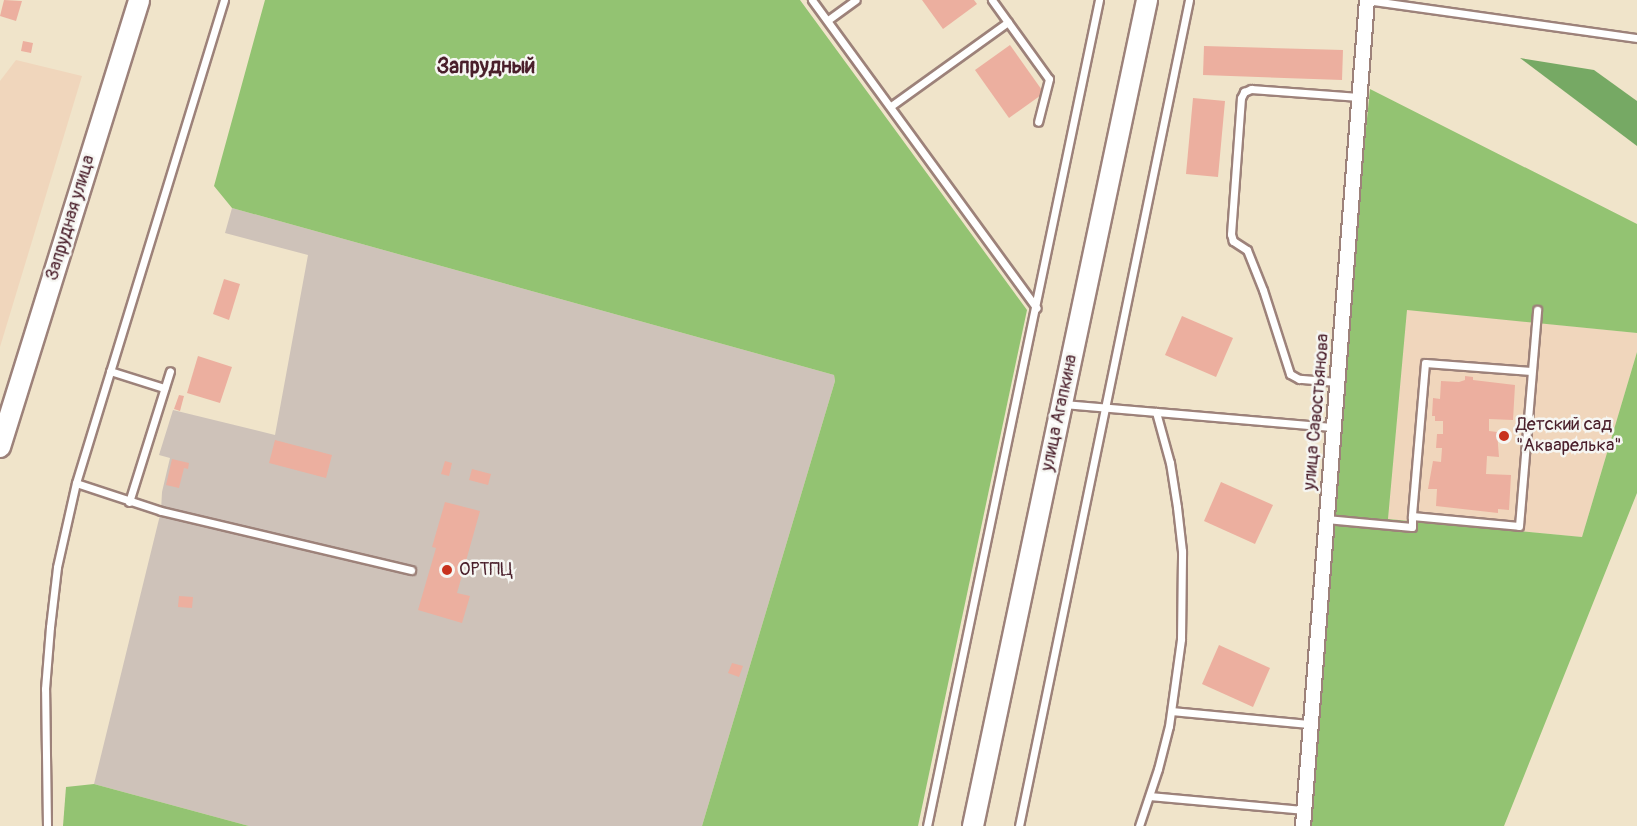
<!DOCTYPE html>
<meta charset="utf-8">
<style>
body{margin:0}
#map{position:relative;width:1637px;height:826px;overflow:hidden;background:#f0e4ca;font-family:Pangolin,sans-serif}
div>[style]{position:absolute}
.built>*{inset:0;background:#f0d6bc}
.industrial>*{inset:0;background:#cec2b9}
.green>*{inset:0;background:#93c372}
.forest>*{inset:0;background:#76a964}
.building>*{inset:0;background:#ecaf9f}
.roads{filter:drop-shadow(2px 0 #9d827a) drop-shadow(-2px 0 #9d827a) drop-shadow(0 2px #9d827a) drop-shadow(0 -2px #9d827a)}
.lane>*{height:7px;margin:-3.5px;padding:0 3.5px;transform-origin:3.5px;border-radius:3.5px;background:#fff}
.street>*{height:14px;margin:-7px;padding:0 7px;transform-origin:7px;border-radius:7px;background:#fff}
.secondary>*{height:20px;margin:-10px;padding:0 10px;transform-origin:10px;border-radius:10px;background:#fff}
.dots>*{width:16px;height:16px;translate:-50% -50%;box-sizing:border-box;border:3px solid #f6f6f2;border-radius:50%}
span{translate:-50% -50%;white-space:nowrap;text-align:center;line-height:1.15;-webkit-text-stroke:5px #f6f6f2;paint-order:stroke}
.street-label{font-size:18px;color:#4a1f2b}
.poi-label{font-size:18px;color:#4a1f2b}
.left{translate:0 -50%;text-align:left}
.quarter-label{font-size:21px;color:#4a1f2b;font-weight:700}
</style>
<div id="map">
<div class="built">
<i style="clip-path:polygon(16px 60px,82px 76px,0 347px,0 81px)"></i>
<i style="clip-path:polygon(1407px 309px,1637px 333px,1637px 352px,1582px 537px,1388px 519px)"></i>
</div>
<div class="industrial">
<i style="clip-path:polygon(232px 208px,834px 375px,835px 381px,702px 826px,249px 826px,94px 784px,161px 511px,162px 492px,170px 458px,159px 455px,173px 410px,275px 435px,308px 255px,225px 233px)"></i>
</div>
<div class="green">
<i style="clip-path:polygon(265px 0,800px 0,1027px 310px,918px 826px,702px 826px,835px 381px,834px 375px,232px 208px,214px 186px)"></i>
<i style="clip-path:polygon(1370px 89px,1637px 224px,1637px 333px,1407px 310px,1388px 519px,1582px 537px,1637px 352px,1637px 493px,1504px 826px,1309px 826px,1352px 266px)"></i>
<i style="clip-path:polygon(94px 784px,249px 826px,63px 826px,66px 787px)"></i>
</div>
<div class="forest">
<i style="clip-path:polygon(1520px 58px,1594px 70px,1637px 101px,1637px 146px)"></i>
</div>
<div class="building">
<i style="clip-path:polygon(4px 0,22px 1px,16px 21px,0 16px)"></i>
<i style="clip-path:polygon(922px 0,974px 0,977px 4px,943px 29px)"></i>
<i style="clip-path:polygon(23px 41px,33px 43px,31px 53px,21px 51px)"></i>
<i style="clip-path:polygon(1010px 45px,1044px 93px,1009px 118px,975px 70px)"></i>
<i style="clip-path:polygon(1204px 46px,1343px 50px,1342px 80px,1203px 75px)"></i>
<i style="clip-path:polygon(1193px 98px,1225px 101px,1218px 177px,1186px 174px)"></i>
<i style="clip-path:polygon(224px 279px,240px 284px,229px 320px,213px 314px)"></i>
<i style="clip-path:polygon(1182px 316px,1233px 338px,1216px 377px,1165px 355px)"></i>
<i style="clip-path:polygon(198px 356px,232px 367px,220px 403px,187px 393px)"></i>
<i style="clip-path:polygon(1465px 376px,1473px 377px,1473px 380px,1515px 385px,1513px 420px,1489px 419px,1489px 431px,1497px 432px,1499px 457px,1487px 456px,1486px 474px,1511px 475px,1509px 510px,1498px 509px,1498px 513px,1436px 506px,1437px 489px,1428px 489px,1433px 461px,1441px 462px,1442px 448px,1436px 448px,1437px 434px,1443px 434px,1443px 421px,1435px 421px,1435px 416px,1432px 416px,1433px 398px,1440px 399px,1441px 381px,1459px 382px,1465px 380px)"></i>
<i style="clip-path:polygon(179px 395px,184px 396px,180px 411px,174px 409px)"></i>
<i style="clip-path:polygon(275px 440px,332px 455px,326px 478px,269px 463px)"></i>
<i style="clip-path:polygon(172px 459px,189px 463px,188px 469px,184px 468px,179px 488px,166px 485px)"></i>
<i style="clip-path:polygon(445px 461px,452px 463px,449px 476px,441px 474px)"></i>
<i style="clip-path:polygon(472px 469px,491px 474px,488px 485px,469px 480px)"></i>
<i style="clip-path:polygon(1221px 482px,1273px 505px,1255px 544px,1204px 521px)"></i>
<i style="clip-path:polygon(445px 502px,480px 511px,457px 593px,470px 596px,462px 623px,418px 610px,436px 548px,432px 547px)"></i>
<i style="clip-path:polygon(179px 596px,193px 597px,192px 608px,178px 607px)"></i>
<i style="clip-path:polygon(1219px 645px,1270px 668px,1253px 707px,1202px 684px)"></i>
<i style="clip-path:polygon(732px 663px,743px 666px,739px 677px,728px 673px)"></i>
</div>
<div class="roads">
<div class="lane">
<i style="left:224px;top:0;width:505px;rotate:107.04deg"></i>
<i style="left:76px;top:483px;width:89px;rotate:18.2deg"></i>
<i style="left:161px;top:511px;width:257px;rotate:13.3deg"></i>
<i style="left:812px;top:0;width:381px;rotate:53.9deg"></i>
<i style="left:992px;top:0;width:97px;rotate:54.2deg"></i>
<i style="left:1049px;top:79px;width:44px;rotate:104.3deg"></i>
<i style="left:1366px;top:0;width:274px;rotate:8deg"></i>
<i style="left:828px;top:20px;width:34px;rotate:-36deg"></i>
<i style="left:891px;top:106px;width:144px;rotate:-35.7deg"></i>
<i style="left:110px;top:371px;width:57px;rotate:17.5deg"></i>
<i style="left:1531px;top:371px;width:106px;rotate:-175.7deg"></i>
<i style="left:1425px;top:363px;width:154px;rotate:94.9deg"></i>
<i style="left:1412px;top:516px;width:107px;rotate:5.3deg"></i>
<i style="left:1519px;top:526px;width:217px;rotate:-85.2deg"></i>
<i style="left:1337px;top:382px;width:38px;rotate:-175deg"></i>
<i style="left:1299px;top:379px;width:10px;rotate:-151deg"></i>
<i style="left:1290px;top:374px;width:88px;rotate:-107.8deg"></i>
<i style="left:1263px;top:290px;width:43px;rotate:-111.8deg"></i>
<i style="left:1247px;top:250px;width:17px;rotate:-147deg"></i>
<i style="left:1233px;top:241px;width:7px;rotate:-106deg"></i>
<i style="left:1231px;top:234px;width:136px;rotate:-85.8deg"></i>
<i style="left:1241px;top:98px;width:7px;rotate:-63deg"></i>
<i style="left:1244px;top:92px;width:8px;rotate:-23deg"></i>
<i style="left:1251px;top:89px;width:108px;rotate:4.2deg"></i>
<i style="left:1064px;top:404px;width:271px;rotate:4.9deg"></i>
<i style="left:129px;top:502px;width:137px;rotate:-72.6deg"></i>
<i style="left:1326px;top:519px;width:86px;rotate:5.3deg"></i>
<i style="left:1412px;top:527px;width:11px;rotate:-90deg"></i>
<i style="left:1172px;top:711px;width:139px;rotate:5.4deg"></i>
<i style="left:1150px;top:796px;width:155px;rotate:5.2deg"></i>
<i style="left:47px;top:826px;width:137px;rotate:-90.8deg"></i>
<i style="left:45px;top:689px;width:62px;rotate:-85.4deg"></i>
<i style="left:50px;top:627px;width:60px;rotate:-83.3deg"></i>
<i style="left:57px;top:567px;width:86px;rotate:-77.3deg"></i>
<i style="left:927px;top:826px;width:844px;rotate:-78.24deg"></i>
<i style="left:1019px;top:826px;width:843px;rotate:-78.37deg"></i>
<i style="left:1139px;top:826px;width:60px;rotate:-71.6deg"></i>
<i style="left:1158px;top:769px;width:44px;rotate:-75.7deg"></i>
<i style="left:1169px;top:726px;width:88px;rotate:-82.1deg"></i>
<i style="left:1181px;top:639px;width:88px;rotate:-89.3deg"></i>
<i style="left:1182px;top:551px;width:44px;rotate:-96.5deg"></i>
<i style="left:1177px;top:507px;width:45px;rotate:-99deg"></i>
<i style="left:1170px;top:463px;width:53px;rotate:-105.4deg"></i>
</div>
<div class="street">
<i style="left:1303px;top:826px;width:828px;rotate:-85.57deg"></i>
</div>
<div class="secondary">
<i style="left:0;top:447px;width:468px;rotate:-72.7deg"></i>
<i style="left:973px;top:826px;width:844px;rotate:-78.1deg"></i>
</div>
</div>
<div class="dots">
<i style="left:1504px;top:436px;background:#c8321e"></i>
<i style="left:447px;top:570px;background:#c8321e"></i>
</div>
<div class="street-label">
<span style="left:71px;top:218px;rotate:-73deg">Запрудная улица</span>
<span style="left:1317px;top:412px;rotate:-85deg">улица Савостьянова</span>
<span style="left:1060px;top:413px;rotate:-78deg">улица Агапкина</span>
</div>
<div class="poi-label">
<span class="left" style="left:1516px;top:436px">Детский сад<br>"Акварелька"</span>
<span class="left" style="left:459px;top:570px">ОРТПЦ</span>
</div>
<div class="quarter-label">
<span style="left:486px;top:67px">Запрудный</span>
</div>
</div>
